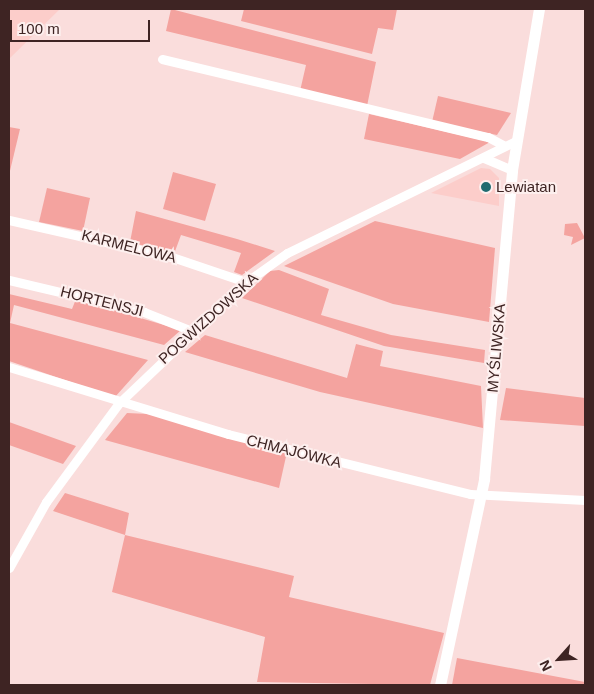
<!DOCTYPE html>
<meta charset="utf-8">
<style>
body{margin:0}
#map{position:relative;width:594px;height:694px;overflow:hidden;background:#fadddc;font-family:Helvetica,sans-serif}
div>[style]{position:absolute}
.built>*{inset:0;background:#fccdca}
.green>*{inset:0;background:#f4a39f}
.minor>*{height:9px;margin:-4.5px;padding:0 4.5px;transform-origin:4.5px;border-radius:4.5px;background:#fff}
.tertiary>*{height:11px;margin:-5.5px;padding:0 5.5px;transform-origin:5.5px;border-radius:5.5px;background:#fff}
.dots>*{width:14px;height:14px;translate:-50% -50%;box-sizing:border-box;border:2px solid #fdefee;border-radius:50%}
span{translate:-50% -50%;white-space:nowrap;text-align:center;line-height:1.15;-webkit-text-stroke:4px #fdefee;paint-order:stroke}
.poi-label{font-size:15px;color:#3e2423}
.left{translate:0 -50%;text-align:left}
.street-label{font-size:15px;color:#3e2423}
.frame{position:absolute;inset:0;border:10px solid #3e2423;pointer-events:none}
.north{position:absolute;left:534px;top:634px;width:50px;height:50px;-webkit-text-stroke:4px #fdefee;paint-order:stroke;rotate:244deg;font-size:14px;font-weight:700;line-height:20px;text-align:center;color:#3e2423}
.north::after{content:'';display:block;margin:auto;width:18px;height:22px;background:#3e2423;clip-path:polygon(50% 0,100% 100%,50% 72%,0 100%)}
.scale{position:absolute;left:10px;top:20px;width:140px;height:22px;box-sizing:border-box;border:2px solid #3e2423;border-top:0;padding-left:6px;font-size:15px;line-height:18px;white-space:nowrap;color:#3e2423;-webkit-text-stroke:4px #fdefee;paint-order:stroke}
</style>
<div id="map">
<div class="built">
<i style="clip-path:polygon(9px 9px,60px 9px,9px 59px)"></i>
<i style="clip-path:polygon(481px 168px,490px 169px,499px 178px,499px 206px,431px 193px)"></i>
</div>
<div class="green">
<i style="clip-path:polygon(171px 9px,376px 62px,367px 106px,300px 91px,306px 65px,166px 31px)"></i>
<i style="clip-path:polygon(244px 9px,397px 9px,393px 30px,378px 28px,372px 54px,241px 21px)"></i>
<i style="clip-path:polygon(438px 96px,511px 113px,497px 135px,432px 122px)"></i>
<i style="clip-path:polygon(369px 114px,490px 142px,460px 159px,364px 139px)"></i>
<i style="clip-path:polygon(9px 127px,20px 129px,9px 175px)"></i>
<i style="clip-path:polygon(173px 172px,216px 184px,205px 221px,163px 209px)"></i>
<i style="clip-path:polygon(47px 188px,90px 198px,83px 231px,39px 222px)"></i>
<i style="clip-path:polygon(136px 211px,237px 239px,275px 251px,242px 275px,234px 272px,241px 253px,181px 235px,174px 254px,130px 242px)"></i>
<i style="clip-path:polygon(375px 221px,495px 248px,489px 322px,393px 304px,284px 266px)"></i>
<i style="clip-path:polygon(577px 223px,585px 238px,571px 245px,573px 237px,564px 235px,565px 224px)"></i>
<i style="clip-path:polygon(279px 270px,329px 289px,321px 315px,391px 335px,485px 350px,484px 363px,384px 346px,242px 298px,270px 271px)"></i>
<i style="clip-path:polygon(9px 294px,72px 309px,76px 299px,181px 330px,164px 345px,14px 305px,10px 323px,148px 360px,115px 397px,9px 361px)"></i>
<i style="clip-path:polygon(205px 335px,347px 378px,356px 344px,383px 351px,380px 366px,481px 386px,483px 428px,320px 392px,185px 352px)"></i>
<i style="clip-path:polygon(506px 388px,585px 398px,585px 426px,500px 420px)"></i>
<i style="clip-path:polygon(127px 413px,148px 414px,287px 452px,279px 488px,105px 440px)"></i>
<i style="clip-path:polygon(9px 422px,76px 446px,63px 464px,9px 445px)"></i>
<i style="clip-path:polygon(65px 493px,129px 513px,125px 535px,294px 576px,289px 597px,444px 633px,430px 685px,257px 682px,265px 637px,112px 592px,125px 535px,53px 511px)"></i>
<i style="clip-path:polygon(457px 658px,585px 682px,585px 685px,452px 685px)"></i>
</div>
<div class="minor">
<i style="left:162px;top:59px;width:335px;rotate:13.5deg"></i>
<i style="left:488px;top:137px;width:17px;rotate:28deg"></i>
<i style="left:484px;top:158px;width:30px;rotate:23deg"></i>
<i style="left:9px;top:220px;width:167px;rotate:12.8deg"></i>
<i style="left:172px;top:257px;width:78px;rotate:18.7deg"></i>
<i style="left:9px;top:280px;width:139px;rotate:13.3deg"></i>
<i style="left:144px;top:312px;width:52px;rotate:21.6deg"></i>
<i style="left:9px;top:367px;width:229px;rotate:17deg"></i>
<i style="left:228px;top:434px;width:249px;rotate:13.9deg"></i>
<i style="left:470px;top:494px;width:115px;rotate:3deg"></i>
<i style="left:9px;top:568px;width:76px;rotate:-60.7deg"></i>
<i style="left:46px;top:502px;width:123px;rotate:-53.6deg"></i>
<i style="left:119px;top:403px;width:175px;rotate:-43.6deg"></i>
<i style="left:246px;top:282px;width:50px;rotate:-35.3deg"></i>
<i style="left:287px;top:253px;width:255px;rotate:-26.1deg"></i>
</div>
<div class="tertiary">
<i style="left:440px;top:685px;width:211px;rotate:-77.9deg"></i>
<i style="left:484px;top:479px;width:310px;rotate:-84.8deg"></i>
<i style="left:512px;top:170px;width:163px;rotate:-80.5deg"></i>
</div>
<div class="dots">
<i style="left:486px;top:187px;background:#1f6b70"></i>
</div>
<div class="poi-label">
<span class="left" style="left:496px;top:187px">Lewiatan</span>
</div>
<div class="street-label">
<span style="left:129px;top:246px;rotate:14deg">KARMELOWA</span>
<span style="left:102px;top:301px;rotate:14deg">HORTENSJI</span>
<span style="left:208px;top:318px;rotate:-42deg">POGWIZDOWSKA</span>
<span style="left:496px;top:348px;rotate:-85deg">MYŚLIWSKA</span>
<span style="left:294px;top:451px;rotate:14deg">CHMAJÓWKA</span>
</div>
<div class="frame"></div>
<div class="north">N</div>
<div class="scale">100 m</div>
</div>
